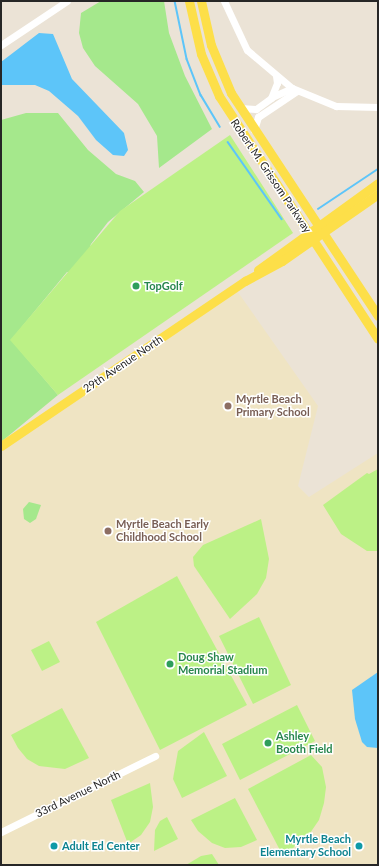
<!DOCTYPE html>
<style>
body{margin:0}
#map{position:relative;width:379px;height:866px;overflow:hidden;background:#ebe3d6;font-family:Lato,sans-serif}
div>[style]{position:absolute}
.education>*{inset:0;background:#efe4c3}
.green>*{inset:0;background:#a5e88c}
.pitch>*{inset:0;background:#bcf186}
.water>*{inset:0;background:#5dc5f9}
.stream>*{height:1.5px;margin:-0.75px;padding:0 0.75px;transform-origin:0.75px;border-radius:0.75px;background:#5dc5f9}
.minor>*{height:7px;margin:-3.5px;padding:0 3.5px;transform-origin:3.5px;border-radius:3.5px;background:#fff}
.major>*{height:9px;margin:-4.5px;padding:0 4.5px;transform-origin:4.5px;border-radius:4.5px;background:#fddf49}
.dots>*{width:11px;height:11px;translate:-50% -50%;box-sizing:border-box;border:2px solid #fff;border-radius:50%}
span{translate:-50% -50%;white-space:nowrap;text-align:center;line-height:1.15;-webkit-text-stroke:3px #fff;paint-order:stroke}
.street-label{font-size:11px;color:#262626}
.leisure-label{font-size:11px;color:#27864d;font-weight:700}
.left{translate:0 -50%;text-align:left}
.education-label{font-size:11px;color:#785e54;font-weight:700}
.culture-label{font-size:11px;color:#0d838f;font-weight:700}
.right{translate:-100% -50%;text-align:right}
.frame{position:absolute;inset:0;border:2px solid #262626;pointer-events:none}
</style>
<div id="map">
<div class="education">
<i style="clip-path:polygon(235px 288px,318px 406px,298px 486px,309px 497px,378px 453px,378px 865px,1px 865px,1px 446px)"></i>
</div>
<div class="green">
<i style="clip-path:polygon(101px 1px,164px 1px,169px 33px,185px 76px,212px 129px,159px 168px,157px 136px,138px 104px,95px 66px,83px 48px,79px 33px,81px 13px)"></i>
<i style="clip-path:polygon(26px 113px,58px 113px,88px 150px,116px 174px,135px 181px,144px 192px,108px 222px,91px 244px,80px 273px,76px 275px,67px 272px,11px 340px,58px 395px,1px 442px,1px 120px)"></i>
<i style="clip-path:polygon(29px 502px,41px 505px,36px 519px,30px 523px,24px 519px,23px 509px)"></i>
</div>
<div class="pitch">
<i style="clip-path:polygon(230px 135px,293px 233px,58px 395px,10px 340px,120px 211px)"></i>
<i style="clip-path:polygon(378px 469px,378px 551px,367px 551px,341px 534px,323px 505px,367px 473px,369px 474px)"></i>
<i style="clip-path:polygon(261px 519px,269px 559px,266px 578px,257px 594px,230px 619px,194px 566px,193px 557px,203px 545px)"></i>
<i style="clip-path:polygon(177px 576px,247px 705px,160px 750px,96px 622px)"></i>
<i style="clip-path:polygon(259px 617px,291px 685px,253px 704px,219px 636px)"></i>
<i style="clip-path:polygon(49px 641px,60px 662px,42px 671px,31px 650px)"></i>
<i style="clip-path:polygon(297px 705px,315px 741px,240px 780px,222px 744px)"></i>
<i style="clip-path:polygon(62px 708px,89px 758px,65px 769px,39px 766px,27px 759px,18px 748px,11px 735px)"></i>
<i style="clip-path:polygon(204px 732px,227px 776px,182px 798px,173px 779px,178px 751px)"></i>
<i style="clip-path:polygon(311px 755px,322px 767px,326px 787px,324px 803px,319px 820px,308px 836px,283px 856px,248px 789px)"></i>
<i style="clip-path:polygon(150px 783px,153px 807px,150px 822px,141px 835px,128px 844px,111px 800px)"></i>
<i style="clip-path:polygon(235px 798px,257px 840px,241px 847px,225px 848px,212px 843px,198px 831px,191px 820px)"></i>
<i style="clip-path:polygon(167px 817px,178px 839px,154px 851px,155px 830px,160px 821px)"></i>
<i style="clip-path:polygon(212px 854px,219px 865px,186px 865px,201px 856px)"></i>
</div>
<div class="water">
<i style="clip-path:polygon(39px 33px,53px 34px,72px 79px,124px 133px,128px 150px,124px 156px,113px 155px,96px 140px,78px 116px,49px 91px,35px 85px,1px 85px,1px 62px)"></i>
<i style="clip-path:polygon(378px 672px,378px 748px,367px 747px,362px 742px,355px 719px,352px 690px)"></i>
</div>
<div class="stream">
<i style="left:175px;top:1px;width:59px;rotate:78.3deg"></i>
<i style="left:187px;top:59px;width:39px;rotate:69deg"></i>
<i style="left:201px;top:95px;width:37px;rotate:59deg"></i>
<i style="left:228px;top:142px;width:94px;rotate:55deg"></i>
<i style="left:318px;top:209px;width:72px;rotate:-33.7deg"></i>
</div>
<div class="minor">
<i style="left:224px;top:1px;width:54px;rotate:64.9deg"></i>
<i style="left:247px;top:50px;width:59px;rotate:40.2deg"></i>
<i style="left:292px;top:88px;width:48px;rotate:22.2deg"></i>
<i style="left:336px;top:106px;width:42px;rotate:1.4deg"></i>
<i style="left:1px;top:45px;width:79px;rotate:-33.7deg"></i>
<i style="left:272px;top:97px;width:22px;rotate:-24deg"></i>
<i style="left:240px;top:108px;width:16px;rotate:4deg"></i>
<i style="left:256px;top:109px;width:19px;rotate:-36deg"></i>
<i style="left:271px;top:98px;width:16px;rotate:-68deg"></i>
<i style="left:277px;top:83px;width:7px;rotate:-98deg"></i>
<i style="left:254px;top:130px;width:14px;rotate:-73deg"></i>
<i style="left:258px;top:117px;width:47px;rotate:-33.7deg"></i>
<i style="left:1px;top:832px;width:172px;rotate:-26.3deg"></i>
</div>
<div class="major">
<i style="left:189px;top:1px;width:54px;rotate:77.2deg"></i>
<i style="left:201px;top:54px;width:46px;rotate:66.8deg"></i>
<i style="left:219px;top:96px;width:290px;rotate:56.8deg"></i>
<i style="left:201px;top:1px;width:45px;rotate:77.2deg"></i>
<i style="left:211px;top:45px;width:52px;rotate:67.4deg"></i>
<i style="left:231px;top:93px;width:267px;rotate:56.6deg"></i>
<i style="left:258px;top:270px;width:148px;rotate:-35.9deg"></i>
<i style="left:1px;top:446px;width:295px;rotate:-34.1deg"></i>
<i style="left:245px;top:281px;width:42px;rotate:-28.4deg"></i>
<i style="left:282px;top:261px;width:117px;rotate:-34.9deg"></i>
</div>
<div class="dots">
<i style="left:136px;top:286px;background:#2e9e5b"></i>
<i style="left:228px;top:406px;background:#8d6e63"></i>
<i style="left:108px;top:531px;background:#8d6e63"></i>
<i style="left:170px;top:664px;background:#2e9e5b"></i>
<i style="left:268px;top:743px;background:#2e9e5b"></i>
<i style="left:54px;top:846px;background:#0f9aa8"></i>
<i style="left:359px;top:846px;background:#0f9aa8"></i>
</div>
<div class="street-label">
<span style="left:271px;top:176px;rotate:56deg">Robert M. Grissom Parkway</span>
<span style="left:123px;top:364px;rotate:-34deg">29th Avenue North</span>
<span style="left:78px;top:794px;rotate:-26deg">33rd Avenue North</span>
</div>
<div class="leisure-label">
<span class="left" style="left:144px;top:286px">TopGolf</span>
<span class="left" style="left:178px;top:664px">Doug Shaw<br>Memorial Stadium</span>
<span class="left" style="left:276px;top:743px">Ashley<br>Booth Field</span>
</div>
<div class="education-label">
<span class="left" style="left:236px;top:406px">Myrtle Beach<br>Primary School</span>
<span class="left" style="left:116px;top:531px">Myrtle Beach Early<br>Childhood School</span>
</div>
<div class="culture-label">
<span class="right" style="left:351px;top:846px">Myrtle Beach<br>Elementary School</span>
<span class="left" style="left:62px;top:846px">Adult Ed Center</span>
</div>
<div class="frame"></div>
</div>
